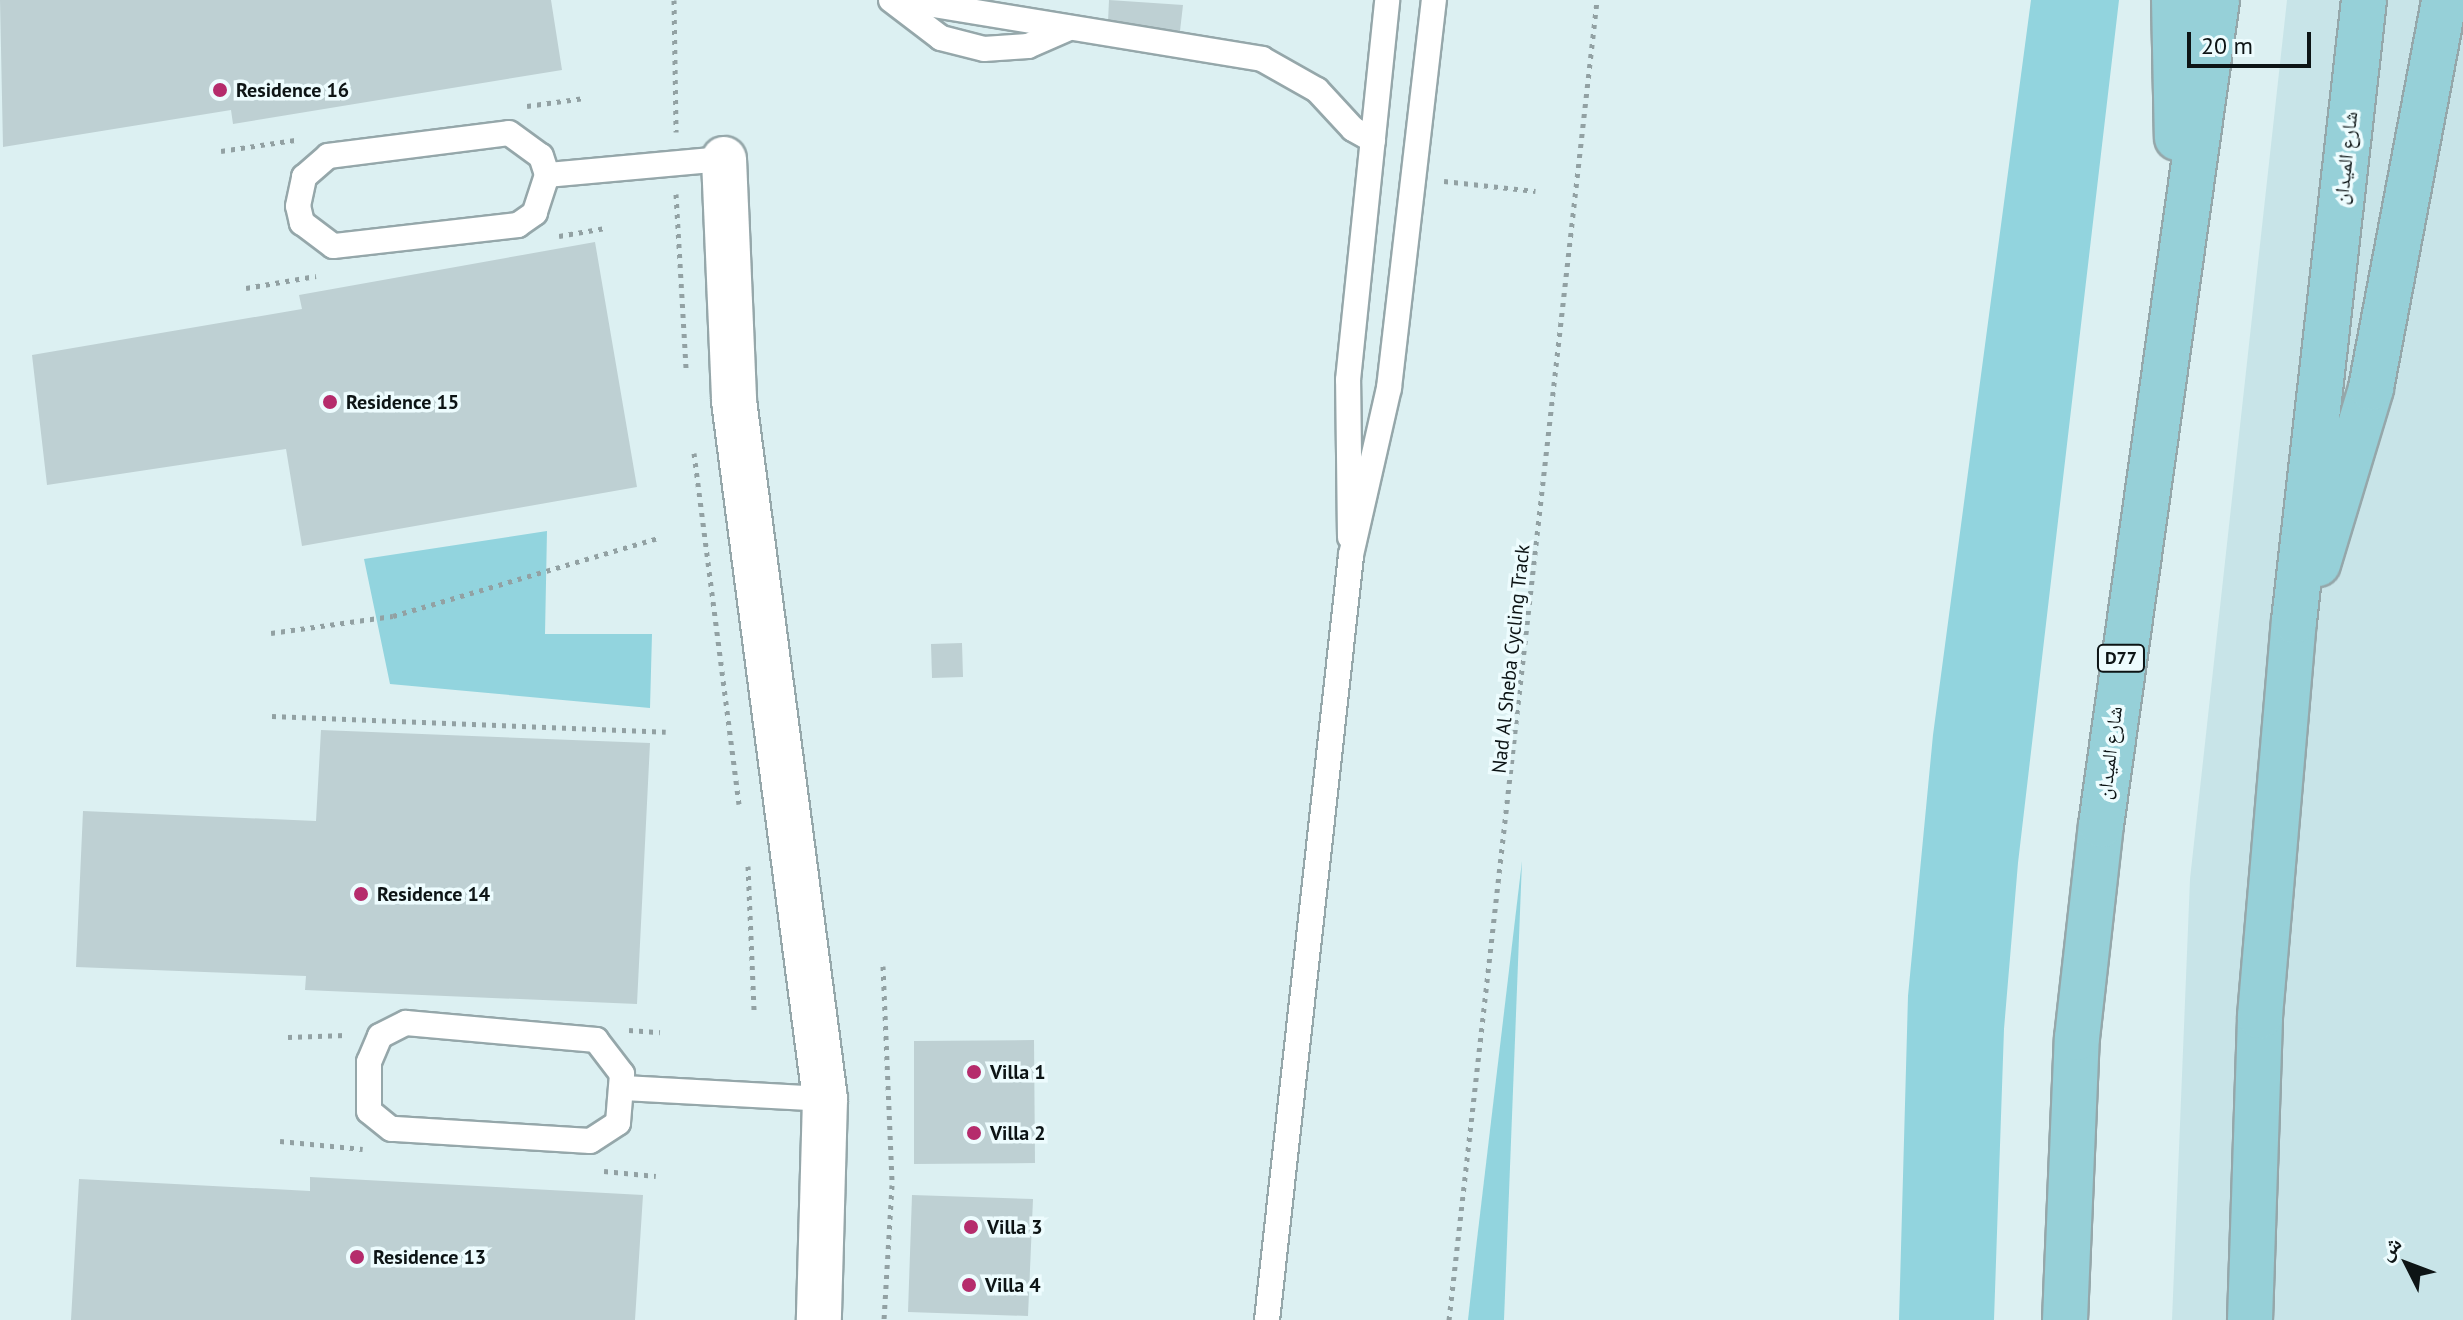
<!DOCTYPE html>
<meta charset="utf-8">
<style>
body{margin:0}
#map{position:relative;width:2463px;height:1320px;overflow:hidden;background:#dcf0f2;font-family:"PT Sans","Noto Naskh Arabic",sans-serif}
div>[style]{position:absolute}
.built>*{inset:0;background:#c8e4e8}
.green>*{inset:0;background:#92d4de}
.building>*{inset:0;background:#bed0d3}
.path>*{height:5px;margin-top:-2.5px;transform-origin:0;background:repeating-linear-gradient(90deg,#92a1a3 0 4px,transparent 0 10px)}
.roads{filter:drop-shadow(2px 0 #95a7aa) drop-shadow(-2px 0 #95a7aa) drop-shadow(0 2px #95a7aa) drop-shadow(0 -2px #95a7aa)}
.lane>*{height:24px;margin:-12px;padding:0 12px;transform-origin:12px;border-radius:12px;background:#fff}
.street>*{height:44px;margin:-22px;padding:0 22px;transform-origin:22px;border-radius:22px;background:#fff}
.primary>*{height:44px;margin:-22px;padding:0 22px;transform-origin:22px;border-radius:22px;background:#96d0d8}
.dots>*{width:22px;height:22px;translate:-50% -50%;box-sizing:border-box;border:4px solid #edfcfe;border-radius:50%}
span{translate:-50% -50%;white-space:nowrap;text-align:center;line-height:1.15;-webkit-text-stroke:7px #edfcfe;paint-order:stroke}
.shield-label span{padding:2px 6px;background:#edfcfe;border:2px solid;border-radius:6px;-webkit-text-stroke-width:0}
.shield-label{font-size:18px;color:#0d1415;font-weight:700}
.poi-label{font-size:20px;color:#0d1415;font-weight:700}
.left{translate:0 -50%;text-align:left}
.street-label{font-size:20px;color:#0d1415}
.north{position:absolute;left:2367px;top:1224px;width:80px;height:80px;-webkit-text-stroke:6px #edfcfe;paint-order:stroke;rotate:312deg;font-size:22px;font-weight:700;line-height:32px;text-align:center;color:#0d1415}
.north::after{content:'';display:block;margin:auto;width:28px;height:36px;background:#0d1415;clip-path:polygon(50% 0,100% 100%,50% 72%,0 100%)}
.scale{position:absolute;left:2187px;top:32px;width:124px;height:36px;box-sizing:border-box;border:4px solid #0d1415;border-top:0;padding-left:10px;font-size:24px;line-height:28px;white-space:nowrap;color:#0d1415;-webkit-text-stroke:6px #edfcfe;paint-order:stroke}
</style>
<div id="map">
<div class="built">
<i style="clip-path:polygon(2287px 0,2463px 0,2463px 1320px,2172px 1320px,2190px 879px)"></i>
</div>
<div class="green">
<i style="clip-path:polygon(2031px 0,2119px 0,2018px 863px,2004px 1029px,1994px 1320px,1899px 1320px,1908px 996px,1933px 735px)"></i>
<i style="clip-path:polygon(547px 531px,545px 634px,652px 634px,650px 708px,390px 684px,364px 559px)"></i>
<i style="clip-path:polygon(1522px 861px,1504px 1320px,1468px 1320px,1476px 1248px)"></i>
</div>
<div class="building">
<i style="clip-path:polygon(0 0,551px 0,562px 70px,233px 124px,231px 110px,3px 147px)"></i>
<i style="clip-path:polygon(1109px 0,1183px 5px,1180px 31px,1108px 22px)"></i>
<i style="clip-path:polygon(595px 242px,637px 487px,302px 546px,286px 449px,47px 485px,32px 355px,302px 309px,299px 295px)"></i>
<i style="clip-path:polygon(962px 643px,963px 677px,932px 678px,931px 644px)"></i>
<i style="clip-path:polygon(321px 730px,650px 743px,637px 1004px,305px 990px,306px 976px,76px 967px,83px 811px,316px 821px)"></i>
<i style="clip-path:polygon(1034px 1040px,1035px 1163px,914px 1164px,914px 1041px)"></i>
<i style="clip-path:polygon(310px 1177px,643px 1195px,635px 1320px,71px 1320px,79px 1179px,310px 1191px)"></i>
<i style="clip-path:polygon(912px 1195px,1033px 1199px,1028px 1316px,908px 1312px)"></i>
</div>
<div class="path">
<i style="left:674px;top:0;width:132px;rotate:89.1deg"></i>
<i style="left:527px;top:106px;width:58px;rotate:-8deg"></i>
<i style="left:221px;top:151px;width:75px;rotate:-8.5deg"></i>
<i style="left:1444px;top:181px;width:92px;rotate:6.3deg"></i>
<i style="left:676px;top:194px;width:174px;rotate:86.7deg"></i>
<i style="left:559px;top:236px;width:47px;rotate:-9.9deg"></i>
<i style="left:246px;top:288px;width:71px;rotate:-9.7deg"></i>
<i style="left:694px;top:453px;width:354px;rotate:82.7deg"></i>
<i style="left:271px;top:633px;width:123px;rotate:-7.9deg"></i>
<i style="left:393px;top:616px;width:276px;rotate:-16.4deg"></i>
<i style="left:272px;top:716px;width:394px;rotate:2.3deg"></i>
<i style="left:748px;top:866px;width:146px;rotate:87.6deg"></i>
<i style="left:883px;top:966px;width:219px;rotate:87.6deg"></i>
<i style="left:892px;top:1185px;width:135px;rotate:93.4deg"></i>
<i style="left:629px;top:1030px;width:31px;rotate:4deg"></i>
<i style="left:288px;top:1037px;width:58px;rotate:-2deg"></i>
<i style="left:280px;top:1141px;width:83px;rotate:5.5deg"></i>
<i style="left:604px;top:1171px;width:52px;rotate:5.5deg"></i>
<i style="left:1449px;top:1320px;width:1328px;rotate:-83.6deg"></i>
</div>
<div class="roads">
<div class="lane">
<i style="left:891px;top:0;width:63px;rotate:37.2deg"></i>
<i style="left:941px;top:38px;width:44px;rotate:14.3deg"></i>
<i style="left:984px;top:49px;width:44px;rotate:-3.9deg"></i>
<i style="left:1028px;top:46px;width:45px;rotate:-23.7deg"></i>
<i style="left:903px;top:0;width:364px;rotate:9.3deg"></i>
<i style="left:1262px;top:59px;width:63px;rotate:29.4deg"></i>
<i style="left:1317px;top:90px;width:53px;rotate:47.3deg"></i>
<i style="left:1353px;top:129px;width:23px;rotate:29deg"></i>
<i style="left:509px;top:133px;width:39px;rotate:36deg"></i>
<i style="left:541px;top:156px;width:20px;rotate:72deg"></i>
<i style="left:547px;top:175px;width:40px;rotate:108deg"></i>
<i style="left:535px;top:213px;width:21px;rotate:145deg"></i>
<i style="left:518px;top:225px;width:186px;rotate:173.5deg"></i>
<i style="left:333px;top:246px;width:39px;rotate:-143deg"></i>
<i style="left:302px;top:223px;width:17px;rotate:-103deg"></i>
<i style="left:298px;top:206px;width:30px;rotate:-78deg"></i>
<i style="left:304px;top:177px;width:32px;rotate:-41deg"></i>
<i style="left:328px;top:156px;width:182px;rotate:-7.2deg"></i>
<i style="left:547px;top:175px;width:178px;rotate:-5.2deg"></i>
<i style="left:1350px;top:537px;width:157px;rotate:-90.7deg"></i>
<i style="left:1348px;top:380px;width:382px;rotate:-84.1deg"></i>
<i style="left:406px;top:1023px;width:191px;rotate:5.1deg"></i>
<i style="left:596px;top:1040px;width:43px;rotate:52.6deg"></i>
<i style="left:622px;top:1074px;width:49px;rotate:94.7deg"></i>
<i style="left:618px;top:1123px;width:33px;rotate:147deg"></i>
<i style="left:590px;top:1141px;width:199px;rotate:-176.5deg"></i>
<i style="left:391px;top:1129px;width:28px;rotate:-141deg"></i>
<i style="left:369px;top:1111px;width:49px;rotate:-90deg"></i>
<i style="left:369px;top:1062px;width:28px;rotate:-67deg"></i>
<i style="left:380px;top:1036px;width:29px;rotate:-27deg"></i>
<i style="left:622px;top:1088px;width:203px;rotate:3.1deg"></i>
<i style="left:1267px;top:1320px;width:770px;rotate:-83.73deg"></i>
<i style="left:1351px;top:555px;width:171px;rotate:-77.2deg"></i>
<i style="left:1389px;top:388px;width:391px;rotate:-83.4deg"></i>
</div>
<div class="street">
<i style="left:724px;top:159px;width:242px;rotate:87.6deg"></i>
<i style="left:734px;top:401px;width:704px;rotate:82.57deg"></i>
<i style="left:825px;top:1099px;width:221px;rotate:91.6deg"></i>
</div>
<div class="primary">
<i style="left:2174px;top:0;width:138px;rotate:88.8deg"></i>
<i style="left:2318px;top:564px;width:184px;rotate:-73.2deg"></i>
<i style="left:2371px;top:388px;width:395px;rotate:-79.3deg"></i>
<i style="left:2065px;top:1320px;width:282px;rotate:-87.6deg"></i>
<i style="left:2077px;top:1038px;width:214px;rotate:-83.6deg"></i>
<i style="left:2101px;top:825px;width:833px;rotate:-82deg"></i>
<i style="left:2250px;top:1320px;width:304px;rotate:-88.1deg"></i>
<i style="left:2260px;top:1016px;width:396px;rotate:-85.1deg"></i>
<i style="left:2294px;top:621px;width:625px;rotate:-83.57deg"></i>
</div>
</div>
<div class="dots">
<i style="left:220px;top:90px;background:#b52c6c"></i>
<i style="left:330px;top:402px;background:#b52c6c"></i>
<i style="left:361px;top:894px;background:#b52c6c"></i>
<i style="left:974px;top:1072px;background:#b52c6c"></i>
<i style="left:974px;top:1133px;background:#b52c6c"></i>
<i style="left:971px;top:1227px;background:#b52c6c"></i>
<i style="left:357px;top:1257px;background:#b52c6c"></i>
<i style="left:969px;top:1285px;background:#b52c6c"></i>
</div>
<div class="shield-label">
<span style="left:2121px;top:658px">D77</span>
</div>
<div class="poi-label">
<span class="left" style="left:236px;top:90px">Residence 16</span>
<span class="left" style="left:346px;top:402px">Residence 15</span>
<span class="left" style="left:377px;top:894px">Residence 14</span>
<span class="left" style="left:990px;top:1072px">Villa 1</span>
<span class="left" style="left:990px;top:1133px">Villa 2</span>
<span class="left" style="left:987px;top:1227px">Villa 3</span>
<span class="left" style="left:373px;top:1257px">Residence 13</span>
<span class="left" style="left:985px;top:1285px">Villa 4</span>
</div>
<div class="street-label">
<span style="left:2346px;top:158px;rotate:-84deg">شارع الميدان</span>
<span style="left:1511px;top:659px;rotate:-84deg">Nad Al Sheba Cycling Track</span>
<span style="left:2110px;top:753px;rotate:-83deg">شارع الميدان</span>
</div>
<div class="north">ش</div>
<div class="scale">20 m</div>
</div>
